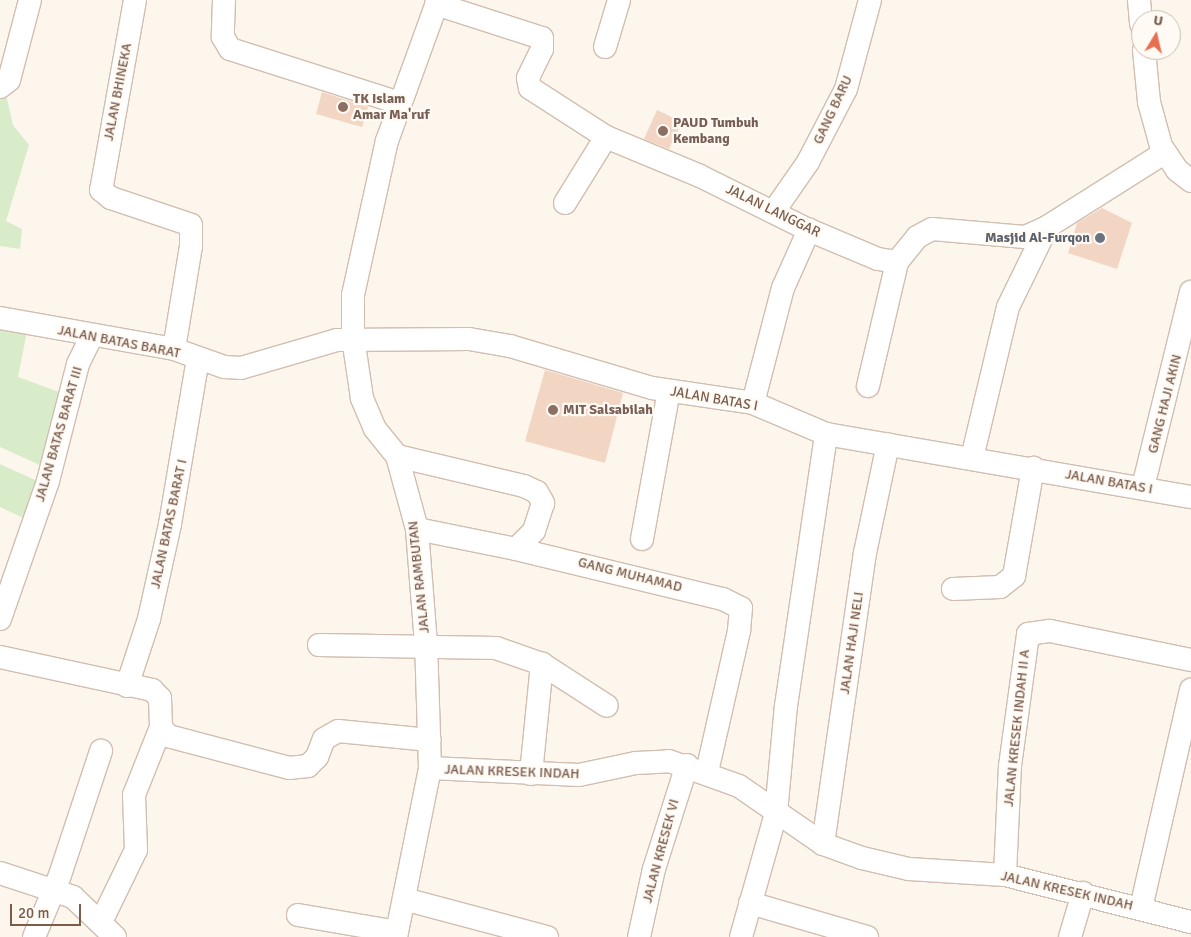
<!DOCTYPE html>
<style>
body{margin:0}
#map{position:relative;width:1191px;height:937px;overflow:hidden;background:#fdf6ec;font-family:Signika,sans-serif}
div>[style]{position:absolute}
.green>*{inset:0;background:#d8ecc9}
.building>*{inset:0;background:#f3d5c3}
.roads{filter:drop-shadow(1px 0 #d1beb0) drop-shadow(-1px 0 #d1beb0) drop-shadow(0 1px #d1beb0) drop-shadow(0 -1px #d1beb0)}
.minor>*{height:22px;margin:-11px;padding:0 11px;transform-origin:11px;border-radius:11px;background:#fff}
.dots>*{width:14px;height:14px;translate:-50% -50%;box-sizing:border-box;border:2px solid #fffaf3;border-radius:50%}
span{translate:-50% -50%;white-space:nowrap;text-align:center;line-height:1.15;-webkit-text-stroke:4.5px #fffaf3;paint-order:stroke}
.street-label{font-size:14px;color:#7a5c4d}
.education-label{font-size:14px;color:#785e54;font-weight:700}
.left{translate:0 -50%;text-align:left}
.worship-label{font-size:14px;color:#5b616d;font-weight:700}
.right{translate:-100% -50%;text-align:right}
.north{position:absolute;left:1131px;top:10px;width:50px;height:50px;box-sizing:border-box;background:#fffaf3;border:1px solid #cabbb1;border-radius:50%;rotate:9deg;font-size:14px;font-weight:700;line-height:20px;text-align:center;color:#7a5c4d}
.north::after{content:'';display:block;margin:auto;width:18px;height:22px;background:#e76f51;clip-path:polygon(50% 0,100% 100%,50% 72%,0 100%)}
.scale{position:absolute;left:10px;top:904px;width:71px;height:22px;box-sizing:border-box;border:2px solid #7a5c4d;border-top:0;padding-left:6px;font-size:15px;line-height:18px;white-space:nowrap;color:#7a5c4d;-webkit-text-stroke:4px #fffaf3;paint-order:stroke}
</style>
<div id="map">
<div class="green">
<i style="clip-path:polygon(0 85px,4px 86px,13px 125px,29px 145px,6px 221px,22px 229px,20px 249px,0 246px)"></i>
<i style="clip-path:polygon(0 315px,29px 322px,18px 377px,59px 392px,42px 466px,0 447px)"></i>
<i style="clip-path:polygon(0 464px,44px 484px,28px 520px,0 507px)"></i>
</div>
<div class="building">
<i style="clip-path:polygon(322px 92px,368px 107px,362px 127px,316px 114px)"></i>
<i style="clip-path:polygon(657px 110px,682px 122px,669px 149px,644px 139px)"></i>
<i style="clip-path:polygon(1102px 208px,1132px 223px,1117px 269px,1068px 253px,1077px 223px)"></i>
<i style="clip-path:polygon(545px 370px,623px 393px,605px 463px,525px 441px)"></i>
</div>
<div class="roads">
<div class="minor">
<i style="left:135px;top:0;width:193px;rotate:100.1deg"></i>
<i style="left:101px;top:190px;width:13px;rotate:39deg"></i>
<i style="left:111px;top:198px;width:84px;rotate:18.6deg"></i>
<i style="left:191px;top:225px;width:21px;rotate:90deg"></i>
<i style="left:191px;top:246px;width:104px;rotate:99.4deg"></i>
<i style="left:224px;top:0;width:37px;rotate:92deg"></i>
<i style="left:223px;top:37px;width:14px;rotate:60deg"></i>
<i style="left:230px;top:49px;width:177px;rotate:17.7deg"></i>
<i style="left:1139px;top:0;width:24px;rotate:85deg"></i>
<i style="left:436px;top:4px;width:111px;rotate:17.8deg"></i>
<i style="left:542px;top:38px;width:11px;rotate:90deg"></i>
<i style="left:542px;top:49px;width:32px;rotate:116deg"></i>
<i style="left:528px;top:78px;width:10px;rotate:79deg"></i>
<i style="left:530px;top:88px;width:90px;rotate:32.8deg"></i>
<i style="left:606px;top:137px;width:102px;rotate:22.5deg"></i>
<i style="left:700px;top:176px;width:122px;rotate:26.4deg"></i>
<i style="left:809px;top:230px;width:75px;rotate:22.8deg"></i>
<i style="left:878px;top:259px;width:19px;rotate:9deg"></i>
<i style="left:897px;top:262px;width:32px;rotate:-51deg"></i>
<i style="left:917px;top:237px;width:17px;rotate:-28deg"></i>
<i style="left:932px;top:229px;width:93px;rotate:4.9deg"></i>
<i style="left:1025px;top:237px;width:24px;rotate:-24deg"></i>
<i style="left:1047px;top:227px;width:138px;rotate:-32.3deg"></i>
<i style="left:605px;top:47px;width:49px;rotate:-73.4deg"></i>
<i style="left:1144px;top:50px;width:52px;rotate:84.5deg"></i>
<i style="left:1149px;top:102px;width:46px;rotate:74.7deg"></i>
<i style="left:1161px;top:146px;width:29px;rotate:56deg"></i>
<i style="left:1177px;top:170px;width:18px;rotate:38deg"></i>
<i style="left:0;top:87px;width:11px;rotate:-38deg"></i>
<i style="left:9px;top:80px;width:83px;rotate:-75.3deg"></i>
<i style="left:565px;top:203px;width:78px;rotate:-58.2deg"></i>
<i style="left:774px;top:211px;width:60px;rotate:-55.2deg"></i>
<i style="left:808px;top:162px;width:82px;rotate:-62.5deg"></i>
<i style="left:846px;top:89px;width:92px;rotate:-74.9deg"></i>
<i style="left:0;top:318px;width:177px;rotate:10.1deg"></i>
<i style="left:174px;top:349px;width:53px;rotate:19.8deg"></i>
<i style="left:224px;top:367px;width:17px;rotate:3deg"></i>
<i style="left:241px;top:368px;width:100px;rotate:-16.3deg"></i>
<i style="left:337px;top:340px;width:132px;rotate:-0.4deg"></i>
<i style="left:469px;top:339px;width:42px;rotate:9.7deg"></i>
<i style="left:510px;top:346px;width:148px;rotate:16.5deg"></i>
<i style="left:652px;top:388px;width:102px;rotate:8.4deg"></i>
<i style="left:753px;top:403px;width:79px;rotate:23deg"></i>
<i style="left:826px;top:434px;width:370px;rotate:9.8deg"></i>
<i style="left:868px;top:386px;width:127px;rotate:-76.8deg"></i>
<i style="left:753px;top:403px;width:119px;rotate:-75.4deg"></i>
<i style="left:783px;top:288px;width:64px;rotate:-65.9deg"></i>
<i style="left:397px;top:456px;width:130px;rotate:13.3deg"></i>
<i style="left:524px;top:486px;width:14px;rotate:25deg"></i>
<i style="left:537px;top:492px;width:13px;rotate:61deg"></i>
<i style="left:543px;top:503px;width:29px;rotate:108deg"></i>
<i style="left:534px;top:531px;width:25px;rotate:135deg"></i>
<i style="left:516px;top:549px;width:101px;rotate:-168.6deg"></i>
<i style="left:972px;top:458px;width:155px;rotate:-76.6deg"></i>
<i style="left:1008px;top:307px;width:89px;rotate:-64deg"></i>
<i style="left:1143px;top:487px;width:201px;rotate:-76.2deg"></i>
<i style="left:642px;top:539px;width:150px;rotate:-79.7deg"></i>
<i style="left:516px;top:549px;width:213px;rotate:13.6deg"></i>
<i style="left:723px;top:599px;width:20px;rotate:27deg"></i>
<i style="left:741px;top:608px;width:23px;rotate:95deg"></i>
<i style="left:739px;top:631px;width:145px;rotate:102.8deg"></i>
<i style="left:953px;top:589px;width:47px;rotate:-2.4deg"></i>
<i style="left:1000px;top:587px;width:18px;rotate:-38deg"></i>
<i style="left:1014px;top:576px;width:110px;rotate:-80deg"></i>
<i style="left:0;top:619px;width:146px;rotate:-70.8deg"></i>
<i style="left:48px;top:481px;width:121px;rotate:-75.6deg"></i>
<i style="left:78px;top:364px;width:32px;rotate:-64deg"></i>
<i style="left:319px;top:645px;width:177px;rotate:1deg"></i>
<i style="left:496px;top:648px;width:49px;rotate:19.2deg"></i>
<i style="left:542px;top:664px;width:77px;rotate:32.9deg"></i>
<i style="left:0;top:657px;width:156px;rotate:12.2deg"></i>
<i style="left:152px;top:690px;width:11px;rotate:45deg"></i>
<i style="left:160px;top:698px;width:29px;rotate:88deg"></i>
<i style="left:161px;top:727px;width:11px;rotate:52deg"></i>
<i style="left:168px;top:736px;width:125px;rotate:14.8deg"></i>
<i style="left:289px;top:768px;width:19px;rotate:-6deg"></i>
<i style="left:308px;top:766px;width:13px;rotate:-45deg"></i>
<i style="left:317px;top:757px;width:19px;rotate:-69deg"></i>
<i style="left:324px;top:739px;width:16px;rotate:-30deg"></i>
<i style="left:338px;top:731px;width:92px;rotate:5.6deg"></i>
<i style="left:127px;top:686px;width:71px;rotate:-71.8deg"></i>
<i style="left:149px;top:619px;width:97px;rotate:-77.5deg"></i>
<i style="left:170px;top:524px;width:168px;rotate:-80.4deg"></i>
<i style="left:430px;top:768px;width:149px;rotate:2.7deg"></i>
<i style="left:579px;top:775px;width:58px;rotate:-11.9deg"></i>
<i style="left:636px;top:763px;width:33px;rotate:-3deg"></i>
<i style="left:669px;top:761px;width:74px;rotate:19.7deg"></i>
<i style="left:739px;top:786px;width:102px;rotate:34.6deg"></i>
<i style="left:823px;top:844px;width:41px;rotate:19.7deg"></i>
<i style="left:862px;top:858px;width:48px;rotate:13.2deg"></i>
<i style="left:909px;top:869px;width:96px;rotate:3.6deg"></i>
<i style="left:1005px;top:875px;width:192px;rotate:14.2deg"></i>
<i style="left:531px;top:774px;width:111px;rotate:-84.3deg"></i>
<i style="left:823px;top:844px;width:294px;rotate:-81.8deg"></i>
<i style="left:865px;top:553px;width:111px;rotate:-78.1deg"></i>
<i style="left:0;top:873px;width:77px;rotate:18.2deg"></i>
<i style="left:73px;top:897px;width:58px;rotate:43.6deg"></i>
<i style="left:1005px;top:875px;width:109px;rotate:-87.4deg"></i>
<i style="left:1010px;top:766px;width:133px;rotate:-82.2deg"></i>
<i style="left:1028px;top:634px;width:22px;rotate:-8deg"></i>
<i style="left:1050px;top:631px;width:144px;rotate:11.6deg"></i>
<i style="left:404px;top:899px;width:148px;rotate:14.9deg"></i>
<i style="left:750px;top:903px;width:122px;rotate:16.2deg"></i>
<i style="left:1141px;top:908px;width:224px;rotate:-77.1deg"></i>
<i style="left:298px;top:915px;width:100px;rotate:9.7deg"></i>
<i style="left:101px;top:922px;width:80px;rotate:-64.1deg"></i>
<i style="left:136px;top:850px;width:55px;rotate:-92.1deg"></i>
<i style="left:134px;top:795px;width:73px;rotate:-68.3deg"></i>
<i style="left:34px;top:937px;width:67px;rotate:-67.2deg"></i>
<i style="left:60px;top:875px;width:131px;rotate:-71.7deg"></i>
<i style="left:396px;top:937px;width:172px;rotate:-78.6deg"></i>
<i style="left:430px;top:768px;width:124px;rotate:-91.8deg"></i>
<i style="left:426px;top:644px;width:115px;rotate:-94.5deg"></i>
<i style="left:417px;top:529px;width:76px;rotate:-105.3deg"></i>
<i style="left:397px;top:456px;width:35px;rotate:-129deg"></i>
<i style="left:375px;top:429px;width:34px;rotate:-113deg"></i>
<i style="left:362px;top:398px;width:61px;rotate:-98.5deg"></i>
<i style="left:353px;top:338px;width:43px;rotate:-90deg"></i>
<i style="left:353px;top:295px;width:158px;rotate:-77.6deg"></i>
<i style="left:387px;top:141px;width:150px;rotate:-70.1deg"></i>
<i style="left:639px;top:937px;width:70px;rotate:-77.6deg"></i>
<i style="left:654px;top:869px;width:109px;rotate:-72.4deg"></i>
<i style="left:741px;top:937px;width:129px;rotate:-74.2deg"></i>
<i style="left:776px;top:813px;width:107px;rotate:-84.7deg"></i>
<i style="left:786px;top:706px;width:275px;rotate:-81.6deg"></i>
<i style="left:1070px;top:937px;width:46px;rotate:-73.5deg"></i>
</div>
</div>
<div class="dots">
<i style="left:343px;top:107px;background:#8d6e63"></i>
<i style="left:663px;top:131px;background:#8d6e63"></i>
<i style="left:1100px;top:238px;background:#6b7280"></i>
<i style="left:553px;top:410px;background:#8d6e63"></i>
</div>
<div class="street-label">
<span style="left:118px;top:92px;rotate:-79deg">JALAN BHINEKA</span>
<span style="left:833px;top:110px;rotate:-65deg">GANG BARU</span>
<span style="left:773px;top:211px;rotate:26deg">JALAN LANGGAR</span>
<span style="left:119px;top:342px;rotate:11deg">JALAN BATAS BARAT</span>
<span style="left:714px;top:399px;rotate:10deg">JALAN BATAS I</span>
<span style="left:1165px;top:404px;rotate:-76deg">GANG HAJI AKIN</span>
<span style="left:59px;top:434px;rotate:-74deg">JALAN BATAS BARAT III</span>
<span style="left:1109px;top:482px;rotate:10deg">JALAN BATAS I</span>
<span style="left:169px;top:524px;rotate:-78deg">JALAN BATAS BARAT I</span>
<span style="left:630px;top:575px;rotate:14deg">GANG MUHAMAD</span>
<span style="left:419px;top:577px;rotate:-96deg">JALAN RAMBUTAN</span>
<span style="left:852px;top:643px;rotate:-82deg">JALAN HAJI NELI</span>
<span style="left:1017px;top:728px;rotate:-84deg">JALAN KRESEK INDAH II A</span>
<span style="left:512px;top:772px;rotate:2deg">JALAN KRESEK INDAH</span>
<span style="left:661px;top:851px;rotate:-75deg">JALAN KRESEK VI</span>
<span style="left:1067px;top:891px;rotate:13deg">JALAN KRESEK INDAH</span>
</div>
<div class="education-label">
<span class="left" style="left:353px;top:107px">TK Islam<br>Amar Ma'ruf</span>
<span class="left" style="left:673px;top:131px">PAUD Tumbuh<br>Kembang</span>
<span class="left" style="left:563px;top:410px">MIT Salsabilah</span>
</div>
<div class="worship-label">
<span class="right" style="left:1090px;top:238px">Masjid Al-Furqon</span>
</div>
<div class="north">U</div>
<div class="scale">20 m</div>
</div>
